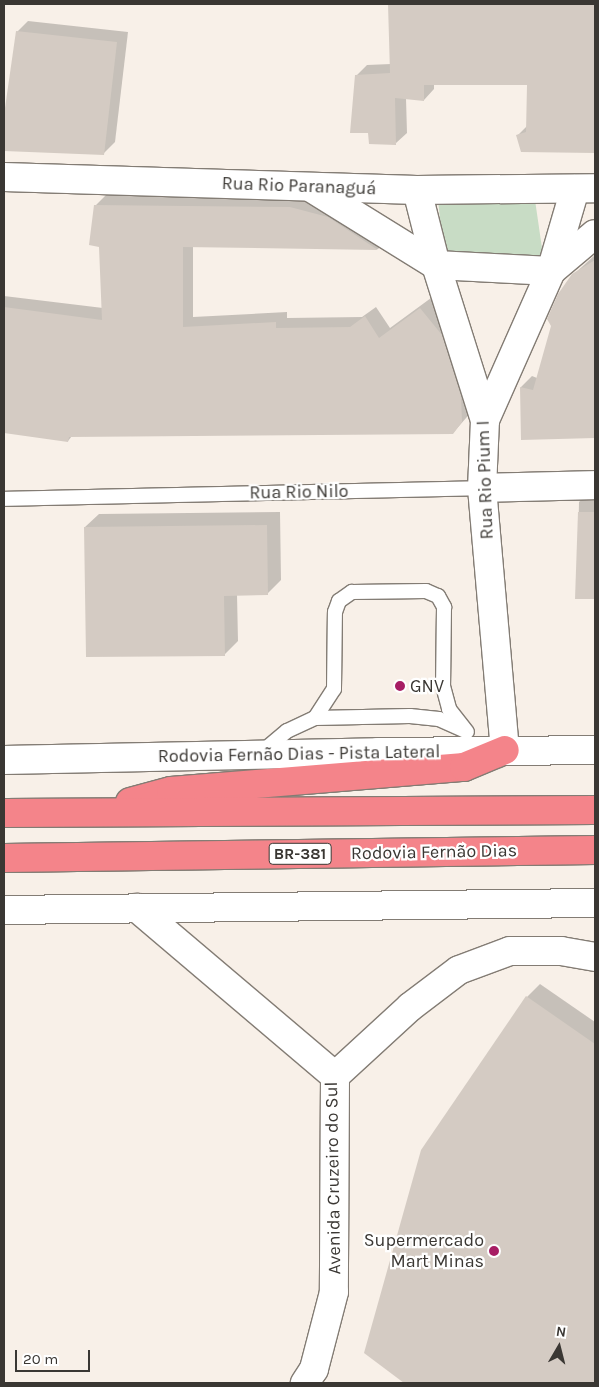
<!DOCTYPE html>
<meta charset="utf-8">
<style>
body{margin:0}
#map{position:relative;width:599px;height:1387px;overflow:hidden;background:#f8f0e8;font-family:Karla,sans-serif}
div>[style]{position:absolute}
.green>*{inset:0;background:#c8dcc5}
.shadow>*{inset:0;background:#0003}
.building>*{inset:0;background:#d4cbc3}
.roads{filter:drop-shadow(1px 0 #837c74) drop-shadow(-1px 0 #837c74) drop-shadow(0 1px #837c74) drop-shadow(0 -1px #837c74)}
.lane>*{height:14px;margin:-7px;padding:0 7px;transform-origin:7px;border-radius:7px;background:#fff}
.street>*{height:28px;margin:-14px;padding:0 14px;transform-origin:14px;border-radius:14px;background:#fff}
.secondary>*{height:28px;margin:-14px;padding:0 14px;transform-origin:14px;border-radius:14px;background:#fff}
.highway>*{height:28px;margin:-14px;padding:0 14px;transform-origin:14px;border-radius:14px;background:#f4848a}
.dots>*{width:14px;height:14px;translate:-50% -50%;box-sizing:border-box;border:2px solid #fff;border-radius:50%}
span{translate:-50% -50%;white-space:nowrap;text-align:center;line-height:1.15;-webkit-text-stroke:4.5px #fff;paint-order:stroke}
.shield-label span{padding:1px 4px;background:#fff;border:1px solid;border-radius:4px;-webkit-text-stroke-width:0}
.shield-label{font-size:16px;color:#3a3733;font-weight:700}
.street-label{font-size:18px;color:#3a3733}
.poi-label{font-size:18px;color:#3a3733}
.left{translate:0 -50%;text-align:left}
.right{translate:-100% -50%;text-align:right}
.frame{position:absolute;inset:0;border:5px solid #3a3733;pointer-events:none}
.north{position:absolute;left:534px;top:1322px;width:50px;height:50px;-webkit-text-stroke:4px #fff;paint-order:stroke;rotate:8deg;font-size:14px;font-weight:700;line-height:20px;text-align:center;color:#3a3733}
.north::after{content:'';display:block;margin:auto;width:18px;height:22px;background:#3a3733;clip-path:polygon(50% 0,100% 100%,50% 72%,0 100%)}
.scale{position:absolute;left:15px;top:1350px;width:75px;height:22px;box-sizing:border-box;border:2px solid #3a3733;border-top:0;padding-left:6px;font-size:15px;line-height:18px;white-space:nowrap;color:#3a3733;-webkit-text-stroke:4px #fff;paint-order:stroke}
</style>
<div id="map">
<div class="green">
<i style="clip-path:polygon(438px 200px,535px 200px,543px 255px,444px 255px)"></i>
</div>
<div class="shadow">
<i style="clip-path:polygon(389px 4px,595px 4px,595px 152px,522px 151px,518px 135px,527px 126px,528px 83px,434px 84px,434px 89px,424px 100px,406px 98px,407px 133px,396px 143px,356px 76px,367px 65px,391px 64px)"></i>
<i style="clip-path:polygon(28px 21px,128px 32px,115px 142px,104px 153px,4px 150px,4px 124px,17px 32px)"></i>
<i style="clip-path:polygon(106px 195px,301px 197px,388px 239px,378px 249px,193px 246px,193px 317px,287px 312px,287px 318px,362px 317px,376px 307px,390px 328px,431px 298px,452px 324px,473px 410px,453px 433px,72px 436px,68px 441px,4px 432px,4px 296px,103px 308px,100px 245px,95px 206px)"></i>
<i style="clip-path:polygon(595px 255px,595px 437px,522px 439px,521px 387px,532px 376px,537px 378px,573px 275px)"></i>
<i style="clip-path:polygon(590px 492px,595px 492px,595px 597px,577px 598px,579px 502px)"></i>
<i style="clip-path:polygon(280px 512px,281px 580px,267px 594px,237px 594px,238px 641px,224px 655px,85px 527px,99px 514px)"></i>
<i style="clip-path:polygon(540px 984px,595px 1022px,595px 1383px,406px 1383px,366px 1352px,527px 997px)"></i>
</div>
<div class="building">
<i style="clip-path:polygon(388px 4px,595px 4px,595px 153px,521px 152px,516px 135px,526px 132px,527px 85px,424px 85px,424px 101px,395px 98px,396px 145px,369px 144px,368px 133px,350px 133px,355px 75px,390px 73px)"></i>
<i style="clip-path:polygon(16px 31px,117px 42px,104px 155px,4px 151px,4px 115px)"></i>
<i style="clip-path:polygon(94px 205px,290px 207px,328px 217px,378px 250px,183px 247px,183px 327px,276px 322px,276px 328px,350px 327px,365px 316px,379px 338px,420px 308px,442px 335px,461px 396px,462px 422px,453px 434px,69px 437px,68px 442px,4px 433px,4px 307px,102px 320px,99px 247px,89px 245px)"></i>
<i style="clip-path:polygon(595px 260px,595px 438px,521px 440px,520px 387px,533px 390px,551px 326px,547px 319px,558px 294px,572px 274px)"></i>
<i style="clip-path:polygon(578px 512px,595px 512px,595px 599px,575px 599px)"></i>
<i style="clip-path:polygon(267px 525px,268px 595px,224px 596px,225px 656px,86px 657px,84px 527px)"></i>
<i style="clip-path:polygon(526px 996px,595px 1044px,595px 1383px,404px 1383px,364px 1353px,421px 1150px)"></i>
</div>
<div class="roads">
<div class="lane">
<i style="left:4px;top:499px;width:478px;rotate:-1.3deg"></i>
<i style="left:315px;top:718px;width:35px;rotate:-57deg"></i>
<i style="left:334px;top:689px;width:77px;rotate:-89.3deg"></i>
<i style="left:335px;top:612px;width:12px;rotate:-70deg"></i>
<i style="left:339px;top:601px;width:16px;rotate:-35deg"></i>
<i style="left:352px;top:592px;width:74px;rotate:-0.8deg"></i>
<i style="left:426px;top:591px;width:13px;rotate:23deg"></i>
<i style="left:438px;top:596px;width:13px;rotate:61deg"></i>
<i style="left:444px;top:607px;width:79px;rotate:90.7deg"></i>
<i style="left:443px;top:686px;width:24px;rotate:75deg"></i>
<i style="left:449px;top:709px;width:29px;rotate:52deg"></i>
<i style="left:263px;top:751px;width:31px;rotate:-40deg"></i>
<i style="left:287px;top:731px;width:31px;rotate:-25deg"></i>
<i style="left:315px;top:718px;width:95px;rotate:-1.2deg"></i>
<i style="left:410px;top:716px;width:29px;rotate:6deg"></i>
<i style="left:439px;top:719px;width:27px;rotate:24deg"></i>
</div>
<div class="street">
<i style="left:4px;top:177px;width:413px;rotate:1.8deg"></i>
<i style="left:417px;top:190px;width:178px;rotate:-0.6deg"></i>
<i style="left:310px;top:187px;width:148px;rotate:31.8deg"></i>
<i style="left:436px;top:265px;width:115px;rotate:3deg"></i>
<i style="left:551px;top:271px;width:57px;rotate:-40.1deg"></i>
<i style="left:417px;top:190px;width:77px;rotate:75.8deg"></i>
<i style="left:436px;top:265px;width:163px;rotate:72.5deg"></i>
<i style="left:485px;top:420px;width:68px;rotate:92.5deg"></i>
<i style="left:482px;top:488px;width:263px;rotate:85deg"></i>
<i style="left:485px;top:420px;width:163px;rotate:-66.1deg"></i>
<i style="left:551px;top:271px;width:85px;rotate:-73.7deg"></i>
<i style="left:482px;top:488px;width:113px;rotate:-1.5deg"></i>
<i style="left:137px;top:908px;width:260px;rotate:40.3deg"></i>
<i style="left:335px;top:1076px;width:216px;rotate:90.3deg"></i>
<i style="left:334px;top:1292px;width:80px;rotate:104.6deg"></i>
<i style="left:314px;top:1369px;width:17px;rotate:123deg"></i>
<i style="left:335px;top:1076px;width:102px;rotate:-42.6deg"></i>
<i style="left:410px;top:1007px;width:61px;rotate:-37.1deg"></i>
<i style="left:459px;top:970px;width:54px;rotate:-20.4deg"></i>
<i style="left:510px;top:951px;width:51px"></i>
<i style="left:561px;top:951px;width:35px;rotate:10deg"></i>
</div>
<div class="secondary">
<i style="left:4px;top:760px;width:374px;rotate:-1.2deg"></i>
<i style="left:378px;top:752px;width:217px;rotate:-0.5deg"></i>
<i style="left:4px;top:910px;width:591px;rotate:-0.68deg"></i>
</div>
<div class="highway">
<i style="left:130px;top:802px;width:42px;rotate:-15deg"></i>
<i style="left:171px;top:791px;width:294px;rotate:-4.7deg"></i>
<i style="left:464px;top:767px;width:44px;rotate:-22.5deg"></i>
<i style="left:4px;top:813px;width:591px;rotate:-0.29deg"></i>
<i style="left:4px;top:858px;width:591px;rotate:-0.78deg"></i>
</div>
</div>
<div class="dots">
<i style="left:400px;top:686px;background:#a71d64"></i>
<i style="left:494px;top:1251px;background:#a71d64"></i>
</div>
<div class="shield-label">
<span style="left:300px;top:854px">BR-381</span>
</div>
<div class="street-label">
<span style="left:299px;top:186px;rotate:2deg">Rua Rio Paranaguá</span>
<span style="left:485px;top:480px;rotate:-92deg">Rua Rio Pium I</span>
<span style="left:299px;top:492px;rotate:-1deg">Rua Rio Nilo</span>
<span style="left:299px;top:754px;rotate:-1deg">Rodovia Fernão Dias - Pista Lateral</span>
<span style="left:434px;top:852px;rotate:-1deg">Rodovia Fernão Dias</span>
<span style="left:333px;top:1178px;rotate:-91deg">Avenida Cruzeiro do Sul</span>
</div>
<div class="poi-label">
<span class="left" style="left:410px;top:686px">GNV</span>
<span class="right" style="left:484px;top:1251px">Supermercado<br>Mart Minas</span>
</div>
<div class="frame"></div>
<div class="north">N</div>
<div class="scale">20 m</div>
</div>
